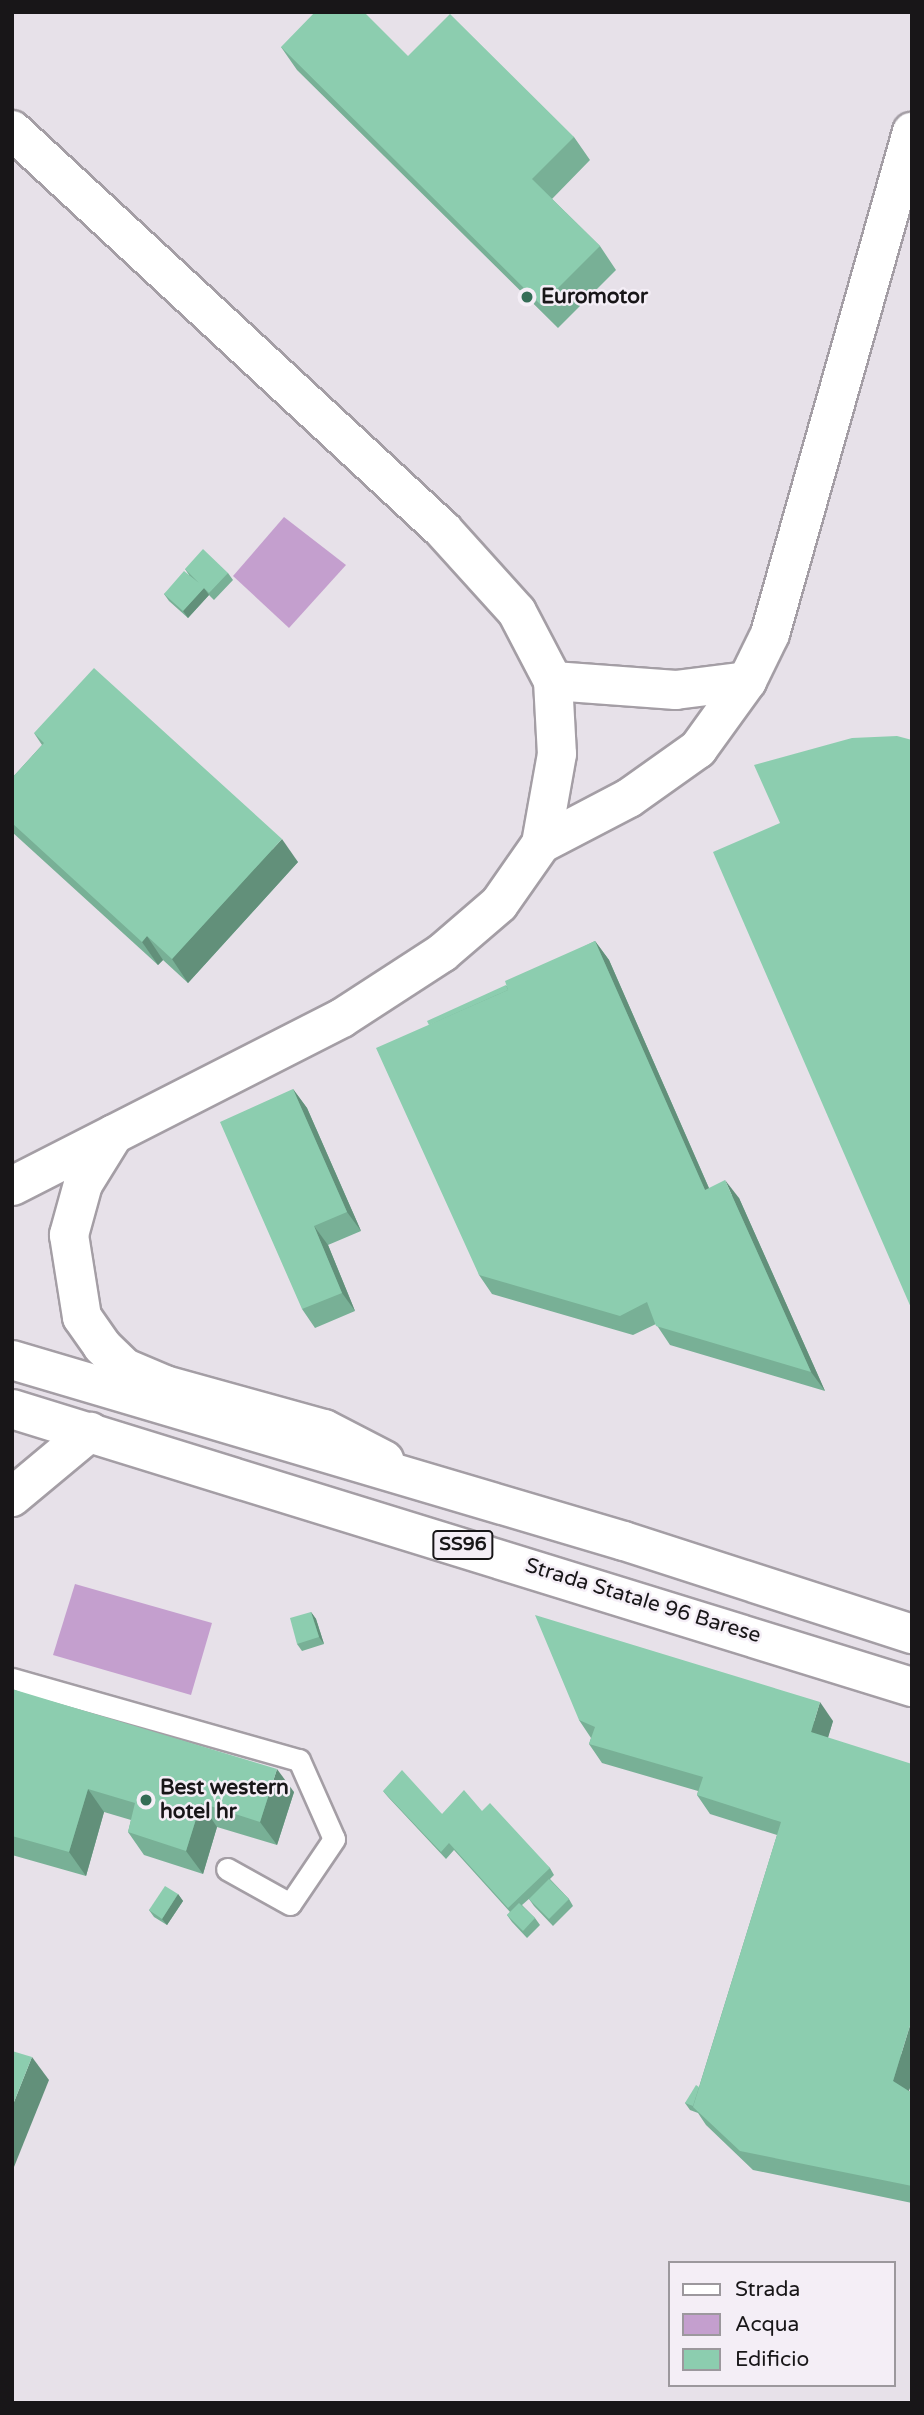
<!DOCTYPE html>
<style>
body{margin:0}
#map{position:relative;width:924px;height:2415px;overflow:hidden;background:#e7e1e9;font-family:"Varela Round",sans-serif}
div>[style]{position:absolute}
.water>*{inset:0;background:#c49fce}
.roads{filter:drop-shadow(2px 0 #a49ea5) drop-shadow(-2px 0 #a49ea5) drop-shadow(0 2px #a49ea5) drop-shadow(0 -2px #a49ea5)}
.lane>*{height:21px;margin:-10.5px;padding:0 10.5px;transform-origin:10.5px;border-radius:10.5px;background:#fff}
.street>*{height:38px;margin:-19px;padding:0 19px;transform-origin:19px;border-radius:19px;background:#fff}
.primary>*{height:38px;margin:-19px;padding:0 19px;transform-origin:19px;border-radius:19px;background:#fff}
.wall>*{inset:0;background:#78b096}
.shaded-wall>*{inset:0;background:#62907a}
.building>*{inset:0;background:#8ccdaf}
.dots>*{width:19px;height:19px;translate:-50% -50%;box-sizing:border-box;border:4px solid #f4eef6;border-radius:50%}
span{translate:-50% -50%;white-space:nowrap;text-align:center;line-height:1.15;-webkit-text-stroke:5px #f4eef6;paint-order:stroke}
.shield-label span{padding:2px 5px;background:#f4eef6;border:2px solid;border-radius:5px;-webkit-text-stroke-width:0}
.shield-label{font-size:19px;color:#181618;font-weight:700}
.poi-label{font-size:21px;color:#181618;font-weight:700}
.left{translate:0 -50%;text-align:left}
.street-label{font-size:21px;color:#181618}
.frame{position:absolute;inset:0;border:14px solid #181618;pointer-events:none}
.legend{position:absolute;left:668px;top:2261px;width:228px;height:126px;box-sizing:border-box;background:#f4eef6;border:2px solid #9c989d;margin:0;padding:9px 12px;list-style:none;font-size:21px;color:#181618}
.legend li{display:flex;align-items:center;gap:14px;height:35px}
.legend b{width:35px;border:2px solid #9c989d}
</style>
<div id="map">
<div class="water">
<i style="clip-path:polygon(284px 517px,346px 565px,289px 628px,233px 576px)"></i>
<i style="clip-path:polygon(75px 1584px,212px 1623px,191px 1695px,53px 1655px)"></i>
</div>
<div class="roads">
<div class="lane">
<i style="left:12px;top:1679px;width:298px;rotate:15.8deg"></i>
<i style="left:299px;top:1760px;width:86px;rotate:66.1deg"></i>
<i style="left:334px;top:1839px;width:78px;rotate:124.1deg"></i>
<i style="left:290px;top:1904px;width:72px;rotate:-150.9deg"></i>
</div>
<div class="street">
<i style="left:12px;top:130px;width:588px;rotate:42.86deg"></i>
<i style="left:443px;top:530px;width:110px;rotate:47.9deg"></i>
<i style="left:517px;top:612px;width:78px;rotate:62.4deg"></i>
<i style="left:553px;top:681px;width:73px;rotate:86.9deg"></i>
<i style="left:557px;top:754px;width:91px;rotate:100.1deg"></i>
<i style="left:541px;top:844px;width:73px;rotate:125deg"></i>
<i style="left:499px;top:904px;width:75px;rotate:139.3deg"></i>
<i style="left:442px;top:953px;width:119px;rotate:147deg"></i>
<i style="left:342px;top:1018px;width:370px;rotate:153deg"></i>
<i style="left:747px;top:681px;width:52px;rotate:-63.9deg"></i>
<i style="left:770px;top:634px;width:522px;rotate:-74.21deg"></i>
<i style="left:541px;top:844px;width:99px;rotate:-27.6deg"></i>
<i style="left:629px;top:798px;width:85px;rotate:-35.4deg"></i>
<i style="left:698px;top:749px;width:84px;rotate:-54.2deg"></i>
<i style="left:747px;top:681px;width:72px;rotate:172.8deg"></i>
<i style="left:676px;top:690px;width:123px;rotate:-175.8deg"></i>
<i style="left:114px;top:1134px;width:59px;rotate:121.8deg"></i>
<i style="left:83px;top:1184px;width:53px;rotate:105.4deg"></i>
<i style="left:69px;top:1235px;width:83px;rotate:81deg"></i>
<i style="left:82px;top:1317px;width:35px;rotate:55deg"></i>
<i style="left:102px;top:1346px;width:32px;rotate:44deg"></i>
<i style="left:125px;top:1368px;width:43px;rotate:23deg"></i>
<i style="left:165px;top:1385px;width:165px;rotate:15.5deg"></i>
<i style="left:324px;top:1429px;width:68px;rotate:27.3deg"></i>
</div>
<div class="primary">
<i style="left:12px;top:1360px;width:638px;rotate:16.48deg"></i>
<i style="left:624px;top:1541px;width:303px;rotate:17.9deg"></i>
<i style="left:12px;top:1409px;width:942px;rotate:17.17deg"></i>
<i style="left:12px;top:1497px;width:102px;rotate:-39.8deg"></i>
</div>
</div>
<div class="wall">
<i style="clip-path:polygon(281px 47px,408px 56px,574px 137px,590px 160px,552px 199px,600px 246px,616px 270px,558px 328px,297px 70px)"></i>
<i style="clip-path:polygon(185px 569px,228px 573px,233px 580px,214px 600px,209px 595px,188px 618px,169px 601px,164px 594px,189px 575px)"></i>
<i style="clip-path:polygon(34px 733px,298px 862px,188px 983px,163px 960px,158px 965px,12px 832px,12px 778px,42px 745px)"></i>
<i style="clip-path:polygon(595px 941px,609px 960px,709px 1188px,739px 1198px,825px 1391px,670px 1345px,656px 1324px,633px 1335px,492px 1294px,479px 1275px,429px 1025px)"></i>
<i style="clip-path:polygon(293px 1089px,307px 1108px,361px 1231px,328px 1245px,355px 1311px,315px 1328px,302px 1309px)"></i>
<i style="clip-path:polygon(311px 1612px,316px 1619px,324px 1644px,302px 1651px,297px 1644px)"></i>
<i style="clip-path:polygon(12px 1689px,294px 1792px,277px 1845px,217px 1827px,203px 1874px,144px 1855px,128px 1832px,131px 1820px,104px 1812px,86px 1876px,12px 1855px)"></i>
<i style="clip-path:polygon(579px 1720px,833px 1721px,828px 1737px,909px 2091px,912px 2093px,912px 2203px,753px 2170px,706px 2125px,698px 2113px,690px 2110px,685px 2103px,699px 2087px,777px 1835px,710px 1814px,697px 1795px,698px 1791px,602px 1763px,589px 1744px,591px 1738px)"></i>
<i style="clip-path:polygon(383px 1791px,442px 1814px,482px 1811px,550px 1868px,554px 1875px,550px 1879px,569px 1899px,573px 1906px,553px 1926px,534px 1906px,529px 1899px,530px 1898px,522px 1905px,535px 1918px,540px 1925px,527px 1938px,512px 1922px,507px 1915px,510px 1912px,454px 1850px,446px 1859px,388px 1797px)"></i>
<i style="clip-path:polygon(178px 1894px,183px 1901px,167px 1925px,154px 1917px,149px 1910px)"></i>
</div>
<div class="shaded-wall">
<i style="clip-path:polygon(204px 588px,209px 595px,188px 618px,183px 611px)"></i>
<i style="clip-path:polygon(282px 839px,298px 862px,188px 983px,172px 959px)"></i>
<i style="clip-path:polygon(147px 936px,163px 960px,158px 965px,142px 942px)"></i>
<i style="clip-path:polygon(595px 941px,609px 960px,718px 1209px,705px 1190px)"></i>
<i style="clip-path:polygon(293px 1089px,307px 1108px,361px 1231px,347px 1212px)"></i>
<i style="clip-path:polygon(725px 1180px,739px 1198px,825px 1391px,811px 1372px)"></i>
<i style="clip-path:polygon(314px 1226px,328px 1245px,355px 1311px,342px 1293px)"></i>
<i style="clip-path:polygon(311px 1612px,316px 1619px,324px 1644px,319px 1637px)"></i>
<i style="clip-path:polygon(820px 1702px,833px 1721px,824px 1751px,811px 1732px)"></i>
<i style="clip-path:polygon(277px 1769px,294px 1792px,277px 1845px,260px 1822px)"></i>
<i style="clip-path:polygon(88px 1789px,104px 1812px,86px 1876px,69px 1852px)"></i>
<i style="clip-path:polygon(201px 1803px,217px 1827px,203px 1874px,186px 1851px)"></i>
<i style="clip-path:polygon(178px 1894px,183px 1901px,167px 1925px,162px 1919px)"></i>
<i style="clip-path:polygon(912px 2019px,912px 2082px,906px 2100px,893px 2081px)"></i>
<i style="clip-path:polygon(32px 2057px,49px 2080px,14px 2167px,12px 2165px,12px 2107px)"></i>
</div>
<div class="building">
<i style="clip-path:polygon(315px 12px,364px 12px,408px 56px,450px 14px,574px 137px,532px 179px,600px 246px,541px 305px,281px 47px)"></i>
<i style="clip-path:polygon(203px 549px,228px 573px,209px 593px,204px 588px,183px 611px,164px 594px,184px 571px,199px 583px,185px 569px)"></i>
<i style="clip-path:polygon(94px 668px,282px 839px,172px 959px,147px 936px,142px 942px,12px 823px,12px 778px,44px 743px,34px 733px)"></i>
<i style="clip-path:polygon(897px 736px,912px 740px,912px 1310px,713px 852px,780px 823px,754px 765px,852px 738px)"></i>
<i style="clip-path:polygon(595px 941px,705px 1190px,725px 1180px,811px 1372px,656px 1326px,647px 1302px,620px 1316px,479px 1275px,376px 1048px,508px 990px,505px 981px)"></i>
<i style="clip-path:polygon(506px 985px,508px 990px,429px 1025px,427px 1021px)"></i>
<i style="clip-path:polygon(293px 1089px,347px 1212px,314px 1226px,342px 1293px,302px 1309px,220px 1122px)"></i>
<i style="clip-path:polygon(311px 1612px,319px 1637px,297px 1644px,290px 1618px)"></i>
<i style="clip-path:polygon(535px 1615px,820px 1702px,811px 1732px,912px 1764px,912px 2019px,893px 2081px,912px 2093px,912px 2186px,740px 2151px,693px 2107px,781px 1822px,697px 1795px,703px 1777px,589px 1744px,595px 1727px,579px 1720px)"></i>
<i style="clip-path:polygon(12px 1689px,277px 1769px,260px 1822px,201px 1803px,186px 1851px,128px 1832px,135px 1803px,88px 1789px,69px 1852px,12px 1836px)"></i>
<i style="clip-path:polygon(402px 1770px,442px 1814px,464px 1790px,482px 1811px,490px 1803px,550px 1868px,508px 1908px,449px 1843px,441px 1852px,383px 1791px)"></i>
<i style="clip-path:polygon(549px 1879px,569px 1899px,549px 1919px,529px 1899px)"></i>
<i style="clip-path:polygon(165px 1886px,178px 1894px,162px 1919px,149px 1910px)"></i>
<i style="clip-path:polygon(519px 1903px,535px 1918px,523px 1931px,507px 1915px)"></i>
<i style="clip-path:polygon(12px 2051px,32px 2057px,12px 2107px)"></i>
<i style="clip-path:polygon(696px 2085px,699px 2087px,693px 2106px,685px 2103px)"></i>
</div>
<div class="dots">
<i style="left:527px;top:297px;background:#346d56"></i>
<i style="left:146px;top:1800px;background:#346d56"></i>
</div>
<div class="shield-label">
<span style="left:463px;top:1545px">SS96</span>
</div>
<div class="poi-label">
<span class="left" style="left:541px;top:297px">Euromotor</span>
<span class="left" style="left:160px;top:1800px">Best western<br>hotel hr</span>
</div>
<div class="street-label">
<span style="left:643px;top:1601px;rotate:17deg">Strada Statale 96 Barese</span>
</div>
<div class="frame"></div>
<ul class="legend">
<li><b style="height:9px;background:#fff"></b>Strada</li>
<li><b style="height:19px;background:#c49fce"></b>Acqua</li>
<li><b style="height:19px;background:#8ccdaf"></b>Edificio</li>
</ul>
</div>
